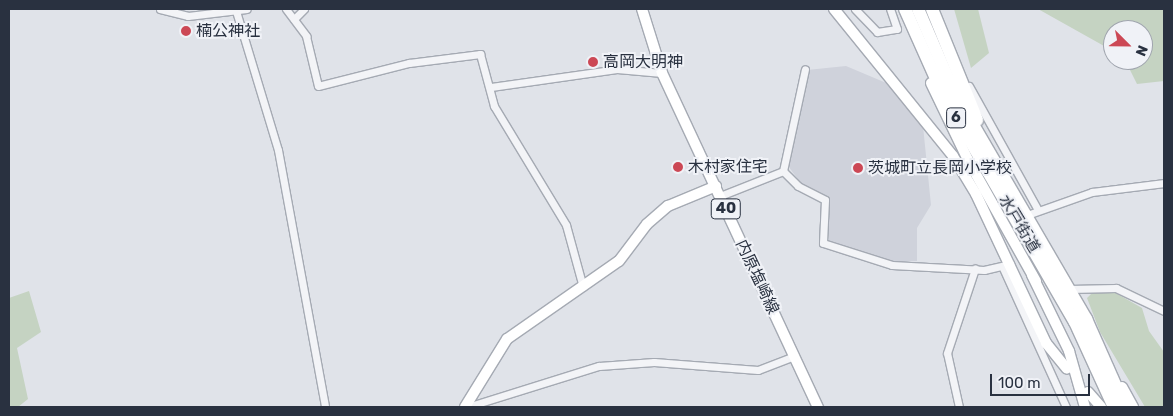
<!DOCTYPE html>
<meta charset="utf-8">
<style>
body{margin:0}
#map{position:relative;width:1173px;height:416px;overflow:hidden;background:#e0e3e9;font-family:Rubik,"Noto Sans JP",sans-serif}
div>[style]{position:absolute}
.built>*{inset:0;background:#cfd2db}
.green>*{inset:0;background:#c5d3c2}
.roads{filter:drop-shadow(1px 0 #a5aab3) drop-shadow(-1px 0 #a5aab3) drop-shadow(0 1px #a5aab3) drop-shadow(0 -1px #a5aab3)}
.street>*{height:7px;margin:-3.5px;padding:0 3.5px;transform-origin:3.5px;border-radius:3.5px;background:#f3f4f7}
.secondary>*{height:10px;margin:-5px;padding:0 5px;transform-origin:5px;border-radius:5px;background:#fff}
.primary>*{height:10px;margin:-5px;padding:0 5px;transform-origin:5px;border-radius:5px;background:#fff}
.highway>*{height:12px;margin:-6px;padding:0 6px;transform-origin:6px;border-radius:6px;background:#fff}
.dots>*{width:14px;height:14px;translate:-50% -50%;box-sizing:border-box;border:2px solid #f0f2f7;border-radius:50%}
span{translate:-50% -50%;white-space:nowrap;text-align:center;line-height:1.15;-webkit-text-stroke:4px #f0f2f7;paint-order:stroke}
.shield-label span{padding:1px 4px;background:#f0f2f7;border:1px solid;border-radius:4px;-webkit-text-stroke-width:0}
.shield-label{font-size:15px;color:#293140;font-weight:700}
.poi-label{font-size:16px;color:#293140}
.left{translate:0 -50%;text-align:left}
.street-label{font-size:16px;color:#293140}
.frame{position:absolute;inset:0;border:10px solid #293140;pointer-events:none}
.north{position:absolute;left:1103px;top:20px;width:50px;height:50px;box-sizing:border-box;background:#f0f2f7;border:1px solid #a0a5ae;border-radius:50%;rotate:113deg;font-size:14px;font-weight:700;line-height:20px;text-align:center;color:#293140}
.north::after{content:'';display:block;margin:auto;width:18px;height:22px;background:#cc4855;clip-path:polygon(50% 0,100% 100%,50% 72%,0 100%)}
.scale{position:absolute;left:990px;top:374px;width:100px;height:22px;box-sizing:border-box;border:2px solid #293140;border-top:0;padding-left:6px;font-size:15px;line-height:18px;white-space:nowrap;color:#293140;-webkit-text-stroke:4px #f0f2f7;paint-order:stroke}
</style>
<div id="map">
<div class="built">
<i style="clip-path:polygon(846px 66px,891px 85px,923px 126px,931px 205px,917px 228px,917px 261px,891px 262px,829px 241px,828px 197px,802px 185px,786px 163px,807px 70px)"></i>
</div>
<div class="green">
<i style="clip-path:polygon(954px 9px,978px 9px,989px 53px,971px 68px)"></i>
<i style="clip-path:polygon(1038px 9px,1164px 9px,1164px 81px,1137px 84px,1125px 60px,1143px 60px,1143px 30px,1113px 30px,1113px 51px)"></i>
<i style="clip-path:polygon(29px 291px,41px 332px,17px 348px,28px 399px,18px 407px,9px 407px,9px 298px)"></i>
<i style="clip-path:polygon(1093px 292px,1114px 292px,1142px 308px,1149px 331px,1164px 352px,1164px 407px,1145px 407px,1100px 332px,1087px 298px)"></i>
</div>
<div class="roads">
<div class="street">
<i style="left:160px;top:9px;width:29px;rotate:14deg"></i>
<i style="left:188px;top:16px;width:59px;rotate:-6.8deg"></i>
<i style="left:286px;top:9px;width:34px;rotate:53deg"></i>
<i style="left:306px;top:36px;width:51px;rotate:76.5deg"></i>
<i style="left:318px;top:86px;width:94px;rotate:-14.2deg"></i>
<i style="left:409px;top:63px;width:72px;rotate:-7.2deg"></i>
<i style="left:480px;top:54px;width:54px;rotate:74.9deg"></i>
<i style="left:494px;top:106px;width:139px;rotate:58.8deg"></i>
<i style="left:566px;top:225px;width:64px;rotate:74.7deg"></i>
<i style="left:855px;top:9px;width:32px;rotate:46deg"></i>
<i style="left:877px;top:32px;width:20px;rotate:-9deg"></i>
<i style="left:897px;top:29px;width:21px;rotate:-109deg"></i>
<i style="left:236px;top:11px;width:145px;rotate:73.2deg"></i>
<i style="left:278px;top:150px;width:261px;rotate:79.6deg"></i>
<i style="left:294px;top:19px;width:14px;rotate:-45deg"></i>
<i style="left:969px;top:86px;width:140px;rotate:60.9deg"></i>
<i style="left:491px;top:87px;width:127px;rotate:-8.1deg"></i>
<i style="left:617px;top:69px;width:45px;rotate:5.1deg"></i>
<i style="left:783px;top:171px;width:104px;rotate:-77.8deg"></i>
<i style="left:720px;top:196px;width:68px;rotate:-21.6deg"></i>
<i style="left:783px;top:171px;width:21px;rotate:45deg"></i>
<i style="left:798px;top:186px;width:30px;rotate:27deg"></i>
<i style="left:825px;top:200px;width:43px;rotate:92.7deg"></i>
<i style="left:823px;top:243px;width:72px;rotate:17.7deg"></i>
<i style="left:892px;top:265px;width:92px;rotate:3.1deg"></i>
<i style="left:984px;top:270px;width:27px;rotate:-13deg"></i>
<i style="left:1027px;top:215px;width:69px;rotate:-19.5deg"></i>
<i style="left:1092px;top:192px;width:73px;rotate:-7.1deg"></i>
<i style="left:1003px;top:268px;width:153px;rotate:65.6deg"></i>
<i style="left:1069px;top:289px;width:47px;rotate:-1.2deg"></i>
<i style="left:1116px;top:288px;width:53px;rotate:25.6deg"></i>
<i style="left:467px;top:407px;width:138px;rotate:-17.3deg"></i>
<i style="left:599px;top:366px;width:55px;rotate:-4.2deg"></i>
<i style="left:654px;top:362px;width:104px;rotate:4.4deg"></i>
<i style="left:758px;top:370px;width:39px;rotate:-21deg"></i>
<i style="left:959px;top:407px;width:55px;rotate:-102.5deg"></i>
<i style="left:947px;top:353px;width:89px;rotate:-71.6deg"></i>
</div>
<div class="secondary">
<i style="left:465px;top:407px;width:80px;rotate:-58.3deg"></i>
<i style="left:507px;top:339px;width:136px;rotate:-34.9deg"></i>
<i style="left:619px;top:261px;width:46px;rotate:-52.9deg"></i>
<i style="left:647px;top:224px;width:28px;rotate:-41deg"></i>
<i style="left:668px;top:206px;width:52px;rotate:-22.6deg"></i>
</div>
<div class="primary">
<i style="left:642px;top:9px;width:67px;rotate:72.6deg"></i>
<i style="left:662px;top:73px;width:369px;rotate:65deg"></i>
<i style="left:834px;top:9px;width:189px;rotate:51deg"></i>
<i style="left:953px;top:156px;width:44px;rotate:58.8deg"></i>
<i style="left:976px;top:194px;width:165px;rotate:64.8deg"></i>
<i style="left:1046px;top:343px;width:33px;rotate:51deg"></i>
<i style="left:931px;top:83px;width:85px;rotate:64.3deg"></i>
<i style="left:968px;top:160px;width:139px;rotate:60.7deg"></i>
<i style="left:1032px;top:275px;width:85px;rotate:64deg"></i>
<i style="left:1069px;top:351px;width:58px;rotate:74.1deg"></i>
<i style="left:1122px;top:387px;width:23px;rotate:61deg"></i>
<i style="left:1088px;top:392px;width:20px;rotate:49deg"></i>
</div>
<div class="highway">
<i style="left:905px;top:9px;width:91px;rotate:66deg"></i>
<i style="left:942px;top:92px;width:266px;rotate:60deg"></i>
<i style="left:1075px;top:322px;width:94px;rotate:65.4deg"></i>
<i style="left:918px;top:9px;width:90px;rotate:66.6deg"></i>
<i style="left:954px;top:92px;width:263px;rotate:59.8deg"></i>
<i style="left:1086px;top:319px;width:96px;rotate:66.1deg"></i>
<i style="left:932px;top:9px;width:120px;rotate:67.9deg"></i>
</div>
</div>
<div class="dots">
<i style="left:186px;top:31px;background:#cc4855"></i>
<i style="left:593px;top:62px;background:#cc4855"></i>
<i style="left:678px;top:167px;background:#cc4855"></i>
<i style="left:858px;top:168px;background:#cc4855"></i>
</div>
<div class="shield-label">
<span style="left:956px;top:118px">6</span>
<span style="left:726px;top:209px">40</span>
</div>
<div class="poi-label">
<span class="left" style="left:196px;top:31px">楠公神社</span>
<span class="left" style="left:603px;top:62px">高岡大明神</span>
<span class="left" style="left:688px;top:167px">木村家住宅</span>
<span class="left" style="left:868px;top:168px">茨城町立長岡小学校</span>
</div>
<div class="street-label">
<span style="left:1019px;top:224px;rotate:59deg">水戸街道</span>
<span style="left:757px;top:277px;rotate:65deg">内原塩崎線</span>
</div>
<div class="frame"></div>
<div class="north">N</div>
<div class="scale">100 m</div>
</div>
